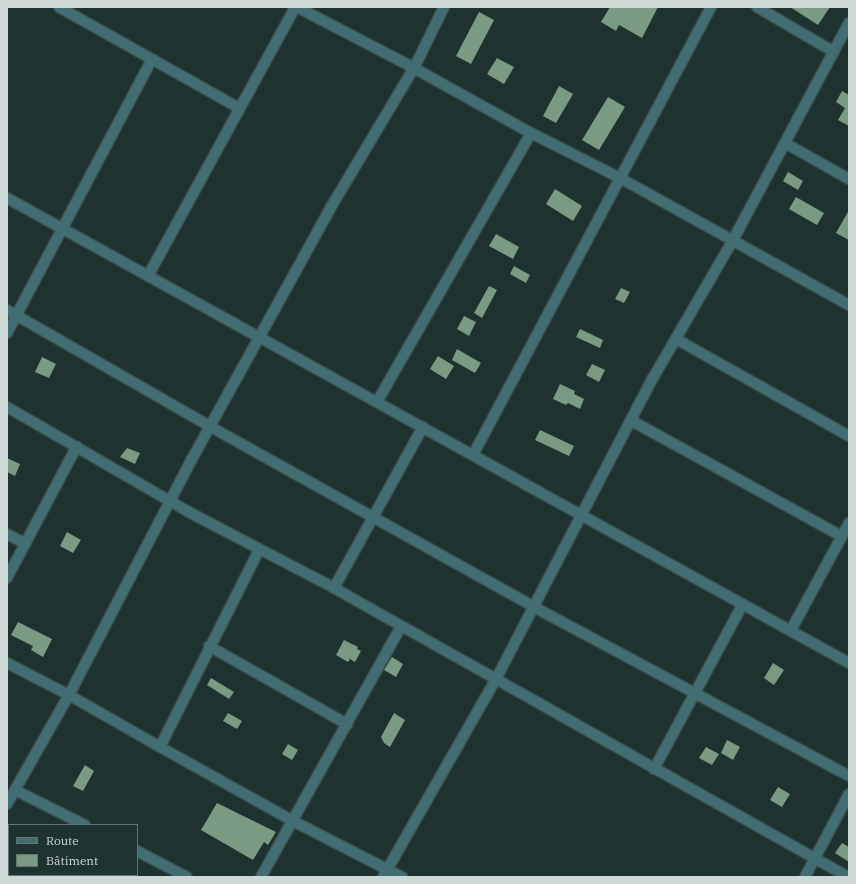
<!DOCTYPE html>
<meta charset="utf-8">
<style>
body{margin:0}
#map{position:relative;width:856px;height:884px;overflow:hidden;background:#1e332f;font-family:"IBM Plex Serif",serif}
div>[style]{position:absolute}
.building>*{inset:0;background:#7b9a83}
.roads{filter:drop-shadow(1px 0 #3a4e4a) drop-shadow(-1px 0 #3a4e4a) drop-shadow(0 1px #3a4e4a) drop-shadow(0 -1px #3a4e4a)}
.minor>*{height:10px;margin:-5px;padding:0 5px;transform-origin:5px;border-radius:5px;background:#426e73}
span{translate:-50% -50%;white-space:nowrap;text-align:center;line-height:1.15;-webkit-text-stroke:4px #1e332f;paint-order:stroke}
.frame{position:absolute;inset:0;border:8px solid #cdd9d6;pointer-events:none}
.legend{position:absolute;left:8px;top:824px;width:130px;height:52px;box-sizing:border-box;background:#1e332f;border:1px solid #647572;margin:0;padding:5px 7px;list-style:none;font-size:12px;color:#cdd9d6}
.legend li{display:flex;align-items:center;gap:8px;height:20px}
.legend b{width:20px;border:1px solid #647572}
</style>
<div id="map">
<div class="building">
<i style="clip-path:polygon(610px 7px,658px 7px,642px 38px,619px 25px,616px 31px,601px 22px)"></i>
<i style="clip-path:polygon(790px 7px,830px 7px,818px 25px)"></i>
<i style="clip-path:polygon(479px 12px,494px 20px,471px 64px,456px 56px)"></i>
<i style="clip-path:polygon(497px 58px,514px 67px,504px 84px,487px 74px)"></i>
<i style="clip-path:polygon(559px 86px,573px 94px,556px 123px,543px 116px)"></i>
<i style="clip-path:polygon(842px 91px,849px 95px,849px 126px,838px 120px,845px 108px,836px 102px)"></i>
<i style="clip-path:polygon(608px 97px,625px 107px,599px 150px,582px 140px)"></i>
<i style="clip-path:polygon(788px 172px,803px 181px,798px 190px,783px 181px)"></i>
<i style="clip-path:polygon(555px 189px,582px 206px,573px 221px,546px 204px)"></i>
<i style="clip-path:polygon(796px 197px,824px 213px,817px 225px,789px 209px)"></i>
<i style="clip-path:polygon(849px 210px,849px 240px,836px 233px)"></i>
<i style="clip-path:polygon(496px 234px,519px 247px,513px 259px,489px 246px)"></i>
<i style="clip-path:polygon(514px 266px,530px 275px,526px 283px,510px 274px)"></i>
<i style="clip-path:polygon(489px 286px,497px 290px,482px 318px,474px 313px)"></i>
<i style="clip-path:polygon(621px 288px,630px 292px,624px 303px,615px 299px)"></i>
<i style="clip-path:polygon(464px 316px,476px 322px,469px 336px,457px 329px)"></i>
<i style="clip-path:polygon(580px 329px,603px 340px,600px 348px,576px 337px)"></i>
<i style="clip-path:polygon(457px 349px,481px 363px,475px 373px,452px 360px)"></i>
<i style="clip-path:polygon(438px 356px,454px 366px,446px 379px,430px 369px)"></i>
<i style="clip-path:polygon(42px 357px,56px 364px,49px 378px,35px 372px)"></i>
<i style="clip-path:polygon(592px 364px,605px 370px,599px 382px,586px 375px)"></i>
<i style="clip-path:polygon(560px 384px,575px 391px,574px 394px,584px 399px,580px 409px,568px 403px,566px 405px,553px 399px)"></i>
<i style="clip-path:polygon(540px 430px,574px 446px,569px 456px,535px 440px)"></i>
<i style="clip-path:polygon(127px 448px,140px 453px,135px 464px,120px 457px)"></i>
<i style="clip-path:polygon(7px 458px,20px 464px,15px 476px,7px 472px)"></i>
<i style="clip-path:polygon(67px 532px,81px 540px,73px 553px,60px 546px)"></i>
<i style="clip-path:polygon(18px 622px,52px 639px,43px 657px,31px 650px,33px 646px,11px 635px)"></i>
<i style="clip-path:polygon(344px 640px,358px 647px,357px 649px,361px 651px,355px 662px,350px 659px,348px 662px,336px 655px)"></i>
<i style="clip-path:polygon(392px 657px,403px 664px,396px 677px,384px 670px)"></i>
<i style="clip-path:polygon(773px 663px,784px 670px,774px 685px,764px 678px)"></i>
<i style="clip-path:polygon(211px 678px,234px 692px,229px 699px,207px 685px)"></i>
<i style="clip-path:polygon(228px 713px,242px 721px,237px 729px,223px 721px)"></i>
<i style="clip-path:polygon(394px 713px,405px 720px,390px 747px,384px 743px,381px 737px)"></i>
<i style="clip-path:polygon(727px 740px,740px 747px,733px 760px,721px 753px)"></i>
<i style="clip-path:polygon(288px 744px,298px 750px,292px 760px,282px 754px)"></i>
<i style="clip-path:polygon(706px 747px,719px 754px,712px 765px,699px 758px)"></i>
<i style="clip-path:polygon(85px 765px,94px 771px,83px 791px,73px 786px)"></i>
<i style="clip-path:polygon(778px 787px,790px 794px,782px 807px,770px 800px)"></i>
<i style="clip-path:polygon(217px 803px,276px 832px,268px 845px,264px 842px,253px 860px,201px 830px)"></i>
<i style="clip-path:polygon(842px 843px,849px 847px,849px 862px,835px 853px)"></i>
</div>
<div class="roads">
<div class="minor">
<i style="left:59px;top:7px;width:206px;rotate:29.3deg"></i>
<i style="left:297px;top:7px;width:132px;rotate:27.5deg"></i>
<i style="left:414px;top:68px;width:134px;rotate:29.1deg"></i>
<i style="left:531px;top:133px;width:100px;rotate:26.8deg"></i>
<i style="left:620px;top:178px;width:262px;rotate:29deg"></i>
<i style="left:757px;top:7px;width:89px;rotate:30.3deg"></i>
<i style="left:785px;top:143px;width:73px;rotate:29.4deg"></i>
<i style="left:7px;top:198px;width:962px;rotate:28.91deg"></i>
<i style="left:148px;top:276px;width:307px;rotate:-61.3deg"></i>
<i style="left:7px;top:310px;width:235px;rotate:29.8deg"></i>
<i style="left:211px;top:427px;width:370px;rotate:29.1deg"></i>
<i style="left:534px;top:607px;width:357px;rotate:28.2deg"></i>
<i style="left:7px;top:333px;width:310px;rotate:-62.1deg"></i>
<i style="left:676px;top:339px;width:198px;rotate:29.3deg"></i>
<i style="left:377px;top:402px;width:310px;rotate:-60.2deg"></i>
<i style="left:7px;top:407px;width:208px;rotate:30deg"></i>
<i style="left:187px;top:511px;width:166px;rotate:27.6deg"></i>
<i style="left:334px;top:588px;width:590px;rotate:29.35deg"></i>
<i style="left:632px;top:421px;width:239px;rotate:28.8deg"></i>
<i style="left:473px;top:455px;width:507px;rotate:-62.02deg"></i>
<i style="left:7px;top:534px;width:21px;rotate:28deg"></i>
<i style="left:259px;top:550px;width:220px;rotate:116.7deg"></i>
<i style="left:160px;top:747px;width:152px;rotate:29.1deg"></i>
<i style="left:293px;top:821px;width:123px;rotate:27.2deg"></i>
<i style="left:7px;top:578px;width:149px;rotate:-62.1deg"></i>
<i style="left:334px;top:588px;width:184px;rotate:-61.1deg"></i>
<i style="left:791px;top:630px;width:122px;rotate:-61.5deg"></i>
<i style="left:209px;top:646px;width:159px;rotate:29.5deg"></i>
<i style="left:7px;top:663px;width:70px;rotate:27.3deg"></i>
<i style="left:69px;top:695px;width:105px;rotate:29.7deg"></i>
<i style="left:654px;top:769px;width:187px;rotate:-61.7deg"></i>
<i style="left:15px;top:790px;width:78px;rotate:26.6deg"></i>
<i style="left:7px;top:804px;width:125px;rotate:-60.4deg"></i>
<i style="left:69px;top:695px;width:266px;rotate:-62.5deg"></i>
<i style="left:192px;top:459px;width:288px;rotate:-61.1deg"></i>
<i style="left:331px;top:207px;width:162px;rotate:-59.2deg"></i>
<i style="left:414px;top:68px;width:68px;rotate:-63.8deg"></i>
<i style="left:137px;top:851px;width:56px;rotate:27.5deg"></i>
<i style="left:88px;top:877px;width:2px;rotate:-63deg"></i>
<i style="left:261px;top:877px;width:287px;rotate:-60.8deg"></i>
<i style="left:383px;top:877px;width:228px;rotate:-60.3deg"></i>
<i style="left:496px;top:679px;width:339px;rotate:-62.5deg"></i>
<i style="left:653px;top:378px;width:160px;rotate:-59.9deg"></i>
<i style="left:733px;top:240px;width:246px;rotate:-61.9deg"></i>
<i style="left:805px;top:877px;width:94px;rotate:-62.1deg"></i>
</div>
</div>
<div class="frame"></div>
<ul class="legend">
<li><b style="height:5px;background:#426e73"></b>Route</li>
<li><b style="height:11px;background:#7b9a83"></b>Bâtiment</li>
</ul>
</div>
